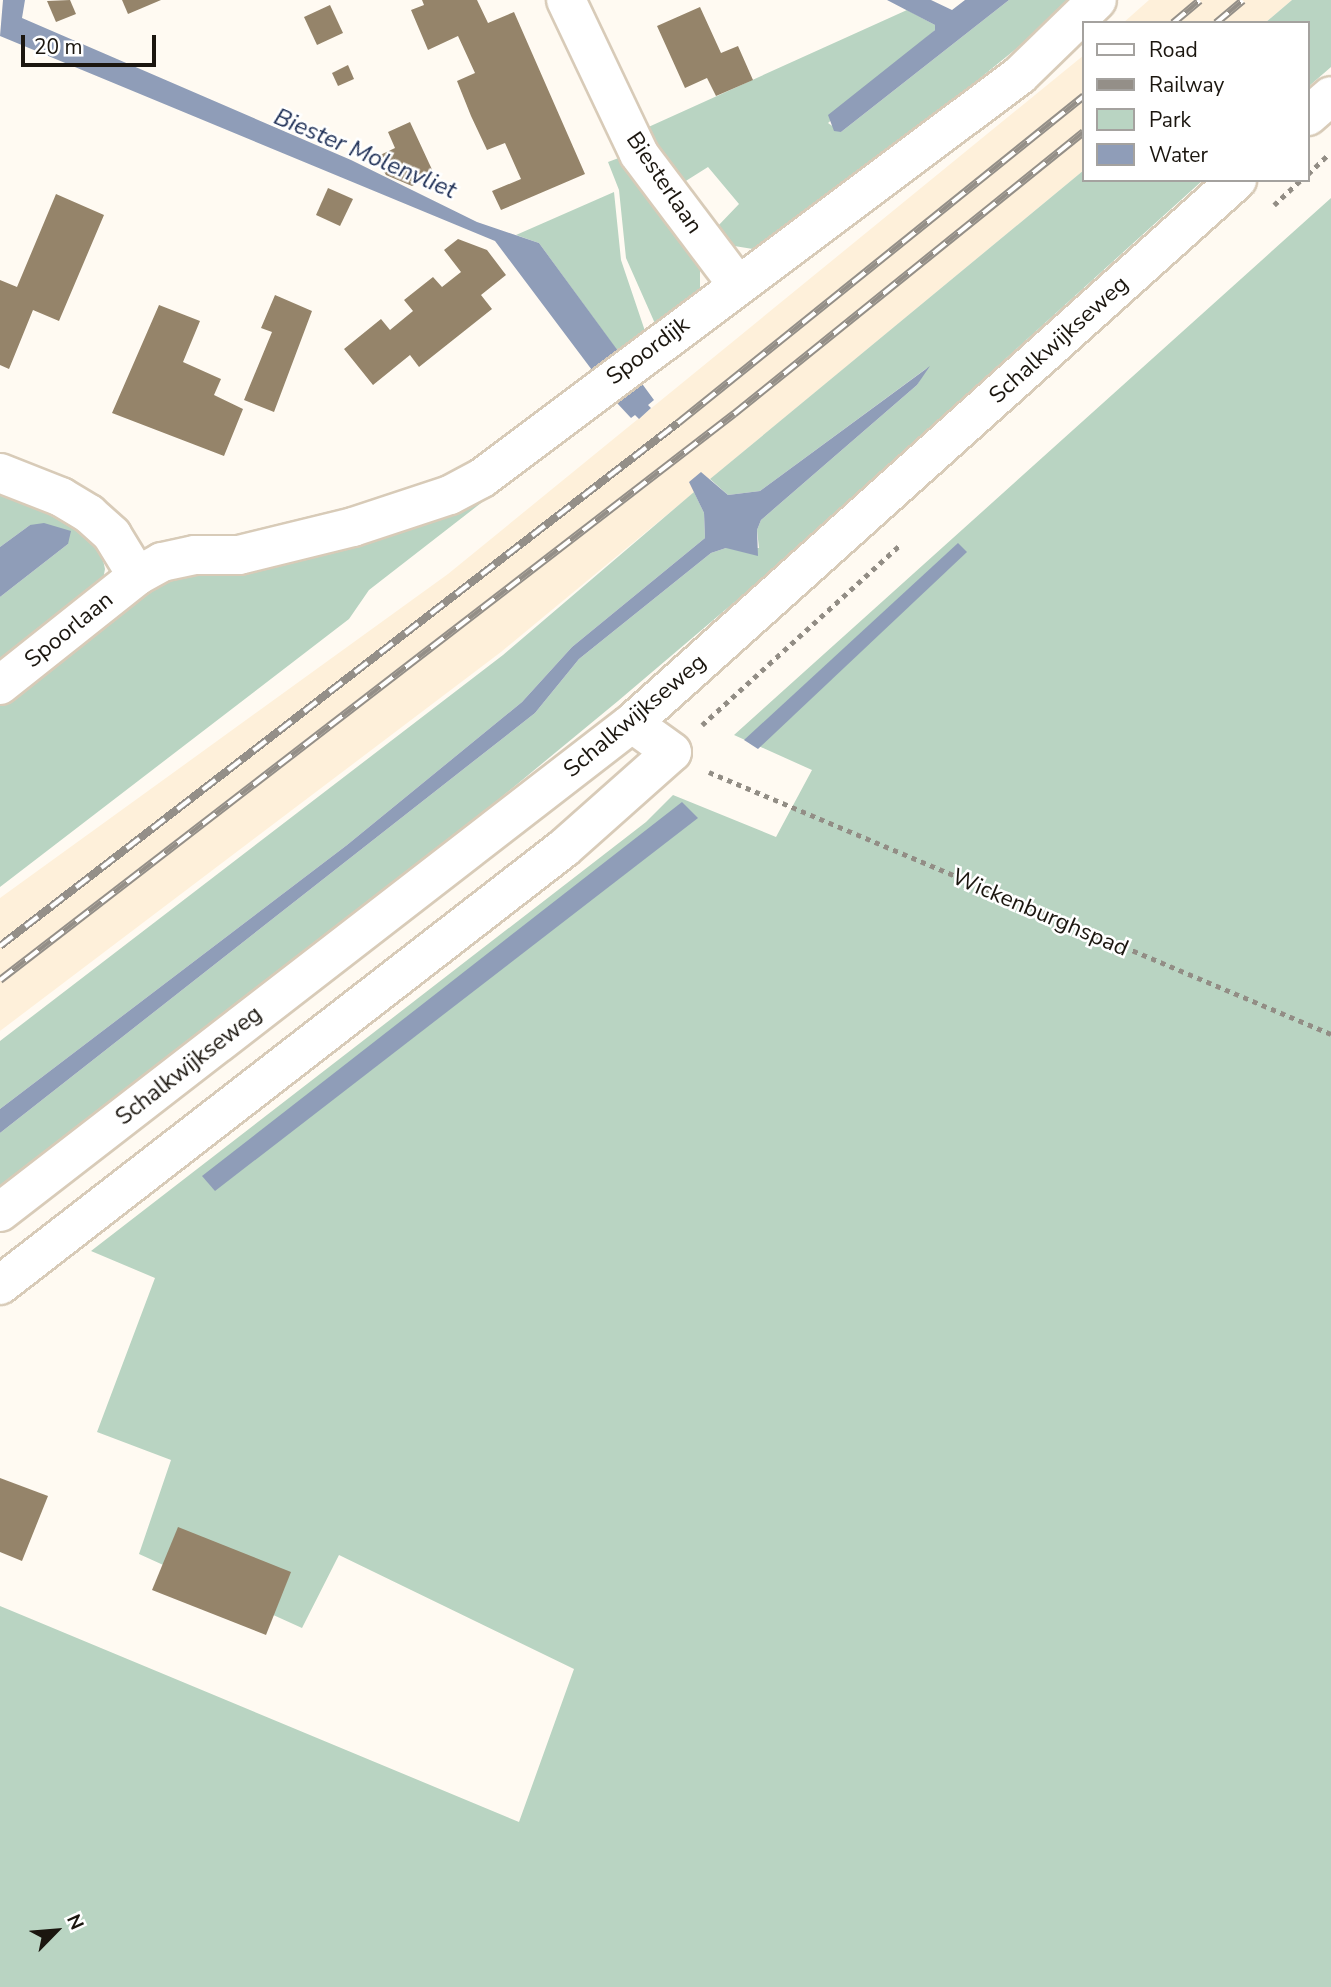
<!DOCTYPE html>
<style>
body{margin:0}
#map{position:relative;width:1331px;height:1987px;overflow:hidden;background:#fffaf2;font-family:"Nunito Sans",sans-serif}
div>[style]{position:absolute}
.built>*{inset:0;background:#fef0da}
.green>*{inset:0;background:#b9d4c2}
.water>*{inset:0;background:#8f9db8}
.building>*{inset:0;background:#95846a}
.path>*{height:4.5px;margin-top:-2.25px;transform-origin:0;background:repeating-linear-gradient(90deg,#928d85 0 5px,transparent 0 10px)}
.roads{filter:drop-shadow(2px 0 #d8cbb8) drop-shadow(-2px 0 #d8cbb8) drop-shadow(0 2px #d8cbb8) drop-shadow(0 -2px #d8cbb8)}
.street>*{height:38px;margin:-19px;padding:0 19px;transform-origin:19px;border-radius:19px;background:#fff}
.secondary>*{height:38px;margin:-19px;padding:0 19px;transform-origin:19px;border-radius:19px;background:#fff}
.rail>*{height:8px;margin-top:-4px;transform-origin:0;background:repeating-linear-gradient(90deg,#fff 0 16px,#948f88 0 32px);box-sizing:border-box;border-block:2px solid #948f88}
span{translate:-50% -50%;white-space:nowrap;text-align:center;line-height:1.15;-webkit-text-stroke:5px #fff;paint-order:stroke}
.street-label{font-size:23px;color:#1b160f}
.water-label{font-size:24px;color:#1d2e55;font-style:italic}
.legend{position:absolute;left:1082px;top:21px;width:228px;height:161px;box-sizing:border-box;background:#fff;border:2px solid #a4a29f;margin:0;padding:9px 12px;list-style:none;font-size:21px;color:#1b160f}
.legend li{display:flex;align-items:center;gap:14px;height:35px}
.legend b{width:35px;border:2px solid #a4a29f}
.north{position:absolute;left:21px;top:1896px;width:70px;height:70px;-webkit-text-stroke:5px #fff;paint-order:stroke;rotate:65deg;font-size:19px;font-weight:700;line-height:28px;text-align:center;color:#1b160f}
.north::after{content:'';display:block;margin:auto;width:24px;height:32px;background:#1b160f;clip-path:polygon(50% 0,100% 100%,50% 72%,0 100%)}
.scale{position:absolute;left:21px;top:35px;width:135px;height:32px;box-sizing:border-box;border:4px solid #1b160f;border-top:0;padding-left:9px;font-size:21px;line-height:24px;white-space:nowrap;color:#1b160f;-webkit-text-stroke:5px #fff;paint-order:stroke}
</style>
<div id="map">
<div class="built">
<i style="clip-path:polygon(1149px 0,1292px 0,1265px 23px,1123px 23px)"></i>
<i style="clip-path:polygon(1084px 55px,1084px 170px,501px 652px,0 1031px,0 898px,448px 574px)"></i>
</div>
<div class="green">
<i style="clip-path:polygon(1009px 0,1076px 0,931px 118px,770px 242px,753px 249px,728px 245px,716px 228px,739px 204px,708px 167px,681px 184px,644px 129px,907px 10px,935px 25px,935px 30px,828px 123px,841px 132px)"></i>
<i style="clip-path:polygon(1292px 0,1331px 0,1331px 67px,1308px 87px,1308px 23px,1265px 23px)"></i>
<i style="clip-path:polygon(624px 156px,695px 253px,700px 270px,700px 288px,694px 299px,657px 328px,626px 258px,619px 190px,608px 162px)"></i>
<i style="clip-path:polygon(1084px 170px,1084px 180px,1203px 180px,770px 572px,618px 701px,385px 893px,0 1191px,0 1133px,535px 713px,579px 659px,711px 553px,726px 548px,759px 548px,757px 530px,761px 520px,917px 385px,927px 368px,760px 491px,728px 495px,710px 479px)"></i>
<i style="clip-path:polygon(614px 192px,621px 260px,646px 334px,619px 353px,539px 243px,516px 235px)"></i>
<i style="clip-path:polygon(1331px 198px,1331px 1987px,0 1987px,0 1606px,519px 1822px,574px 1669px,339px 1555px,302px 1628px,139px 1554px,171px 1460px,97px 1432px,155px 1278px,91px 1251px,646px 822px,673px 795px,776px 837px,812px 770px,734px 735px)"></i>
<i style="clip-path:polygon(548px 451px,369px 590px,349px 619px,0 887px,0 705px,169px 577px)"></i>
<i style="clip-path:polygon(0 488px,80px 524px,101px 551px,105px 569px,102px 585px,0 668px,0 597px,68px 544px,30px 525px,0 547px)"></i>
<i style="clip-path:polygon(694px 492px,704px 513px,705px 538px,572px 647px,522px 702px,347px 845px,0 1109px,0 1041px,503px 655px)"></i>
</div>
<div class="water">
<i style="clip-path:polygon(3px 0,25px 0,22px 18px,351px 160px,477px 222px,539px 243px,654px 400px,648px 405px,651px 408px,639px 419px,635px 415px,631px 418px,616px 402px,495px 241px,0 36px)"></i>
<i style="clip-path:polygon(887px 0,931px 0,952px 10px,965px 0,1009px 0,841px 132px,834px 131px,828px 115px,935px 30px,935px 25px)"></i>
<i style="clip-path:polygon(930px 366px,917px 385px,761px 520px,757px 530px,758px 556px,726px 548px,711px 553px,579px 659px,535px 713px,0 1133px,0 1109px,347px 845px,522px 702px,572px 647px,705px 538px,704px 513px,689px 482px,701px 472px,728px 495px,760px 491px)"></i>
<i style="clip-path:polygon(44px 523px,71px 531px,68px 544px,0 597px,0 547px,30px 525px)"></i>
<i style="clip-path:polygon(958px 543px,967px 552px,758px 749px,744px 740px)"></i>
<i style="clip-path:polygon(682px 802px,698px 818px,215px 1191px,202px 1176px)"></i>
</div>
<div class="building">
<i style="clip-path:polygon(70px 0,76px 14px,56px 22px,47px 1px)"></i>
<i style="clip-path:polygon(122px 0,161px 0,128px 14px)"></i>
<i style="clip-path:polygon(422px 0,477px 0,488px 23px,514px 12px,585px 174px,501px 210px,492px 191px,521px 179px,505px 143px,487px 150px,471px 116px,457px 81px,475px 73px,458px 36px,428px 50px,411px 10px,424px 5px)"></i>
<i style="clip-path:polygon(330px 5px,343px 33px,317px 45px,304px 17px)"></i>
<i style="clip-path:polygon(700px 7px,721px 53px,738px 46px,753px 80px,716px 96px,707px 78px,685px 88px,657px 26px)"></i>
<i style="clip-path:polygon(348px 65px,354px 79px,338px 86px,332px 73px)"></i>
<i style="clip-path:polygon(410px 122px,435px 176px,412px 186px,386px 175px,376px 157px,395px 148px,388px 132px)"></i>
<i style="clip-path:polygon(328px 188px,353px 199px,340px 226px,316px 215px)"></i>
<i style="clip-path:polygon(56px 194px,104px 215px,59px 321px,33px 310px,9px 369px,0 365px,0 280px,17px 287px)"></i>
<i style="clip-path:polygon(458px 239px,487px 250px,506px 275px,481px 295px,492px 309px,419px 367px,410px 355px,373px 385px,344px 349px,381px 319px,390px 330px,413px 311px,404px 300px,433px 277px,442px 287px,461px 272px,444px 250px)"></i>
<i style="clip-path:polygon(275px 295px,312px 311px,274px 412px,244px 400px,272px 332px,261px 328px)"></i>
<i style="clip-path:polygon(159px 305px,200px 321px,183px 362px,221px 379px,214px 395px,243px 409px,224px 456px,112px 413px)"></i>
<i style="clip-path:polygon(0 1478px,48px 1496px,22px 1561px,0 1552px)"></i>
<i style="clip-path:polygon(178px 1527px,291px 1572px,266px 1635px,152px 1590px)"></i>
</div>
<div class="path">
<i style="left:1308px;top:174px;width:28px;rotate:-44deg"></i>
<i style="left:1274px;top:205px;width:37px;rotate:-43deg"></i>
<i style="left:702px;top:725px;width:268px;rotate:-42.3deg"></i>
<i style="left:709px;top:772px;width:675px;rotate:22.84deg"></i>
</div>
<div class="roads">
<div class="street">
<i style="left:566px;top:0;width:170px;rotate:64.6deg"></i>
<i style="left:639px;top:154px;width:163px;rotate:53deg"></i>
<i style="left:0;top:473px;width:66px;rotate:21.5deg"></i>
<i style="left:61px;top:497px;width:33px;rotate:31deg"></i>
<i style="left:89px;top:514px;width:31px;rotate:42deg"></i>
<i style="left:112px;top:535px;width:48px;rotate:58.6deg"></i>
<i style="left:0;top:685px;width:175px;rotate:-38.5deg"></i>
<i style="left:137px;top:576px;width:29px;rotate:-29deg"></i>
<i style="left:162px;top:562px;width:34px;rotate:-12deg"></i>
<i style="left:195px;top:555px;width:44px"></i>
<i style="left:239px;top:555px;width:117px;rotate:-13.8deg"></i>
<i style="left:353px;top:527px;width:102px;rotate:-18.3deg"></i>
<i style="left:450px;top:495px;width:36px;rotate:-28deg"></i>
<i style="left:482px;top:478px;width:672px;rotate:-36.84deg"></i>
<i style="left:1020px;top:75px;width:107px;rotate:-44.2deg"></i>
<i style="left:0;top:1285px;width:713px;rotate:-37.77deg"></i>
<i style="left:564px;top:848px;width:144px;rotate:-41.6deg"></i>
<i style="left:672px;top:752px;width:49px;rotate:-144.1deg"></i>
</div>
<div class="secondary">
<i style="left:1308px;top:116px;width:30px;rotate:-41deg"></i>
<i style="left:0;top:1212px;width:799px;rotate:-37.73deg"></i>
<i style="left:632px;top:723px;width:813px;rotate:-41.91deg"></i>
</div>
</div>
<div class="rail">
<i style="left:1173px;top:23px;width:35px;rotate:-40deg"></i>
<i style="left:1216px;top:23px;width:35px;rotate:-40deg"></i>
<i style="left:0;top:946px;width:856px;rotate:-37.65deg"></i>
<i style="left:678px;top:423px;width:521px;rotate:-38.85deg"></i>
<i style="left:0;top:980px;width:927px;rotate:-37.64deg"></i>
<i style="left:734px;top:414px;width:449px;rotate:-38.9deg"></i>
</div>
<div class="street-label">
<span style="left:664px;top:183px;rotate:56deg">Biesterlaan</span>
<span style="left:1059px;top:340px;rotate:-42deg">Schalkwijkseweg</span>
<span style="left:648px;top:351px;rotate:-37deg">Spoordijk</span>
<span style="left:69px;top:630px;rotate:-39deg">Spoorlaan</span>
<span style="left:635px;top:716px;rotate:-40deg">Schalkwijkseweg</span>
<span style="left:1040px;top:913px;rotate:23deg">Wickenburghspad</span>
<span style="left:189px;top:1066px;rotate:-38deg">Schalkwijkseweg</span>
</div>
<div class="water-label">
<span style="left:365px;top:154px;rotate:23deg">Biester Molenvliet</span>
</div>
<ul class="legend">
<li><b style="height:9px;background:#fff"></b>Road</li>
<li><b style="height:9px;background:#948f88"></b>Railway</li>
<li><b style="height:19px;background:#b9d4c2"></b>Park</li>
<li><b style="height:19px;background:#8f9db8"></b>Water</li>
</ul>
<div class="north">N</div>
<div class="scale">20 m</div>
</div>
